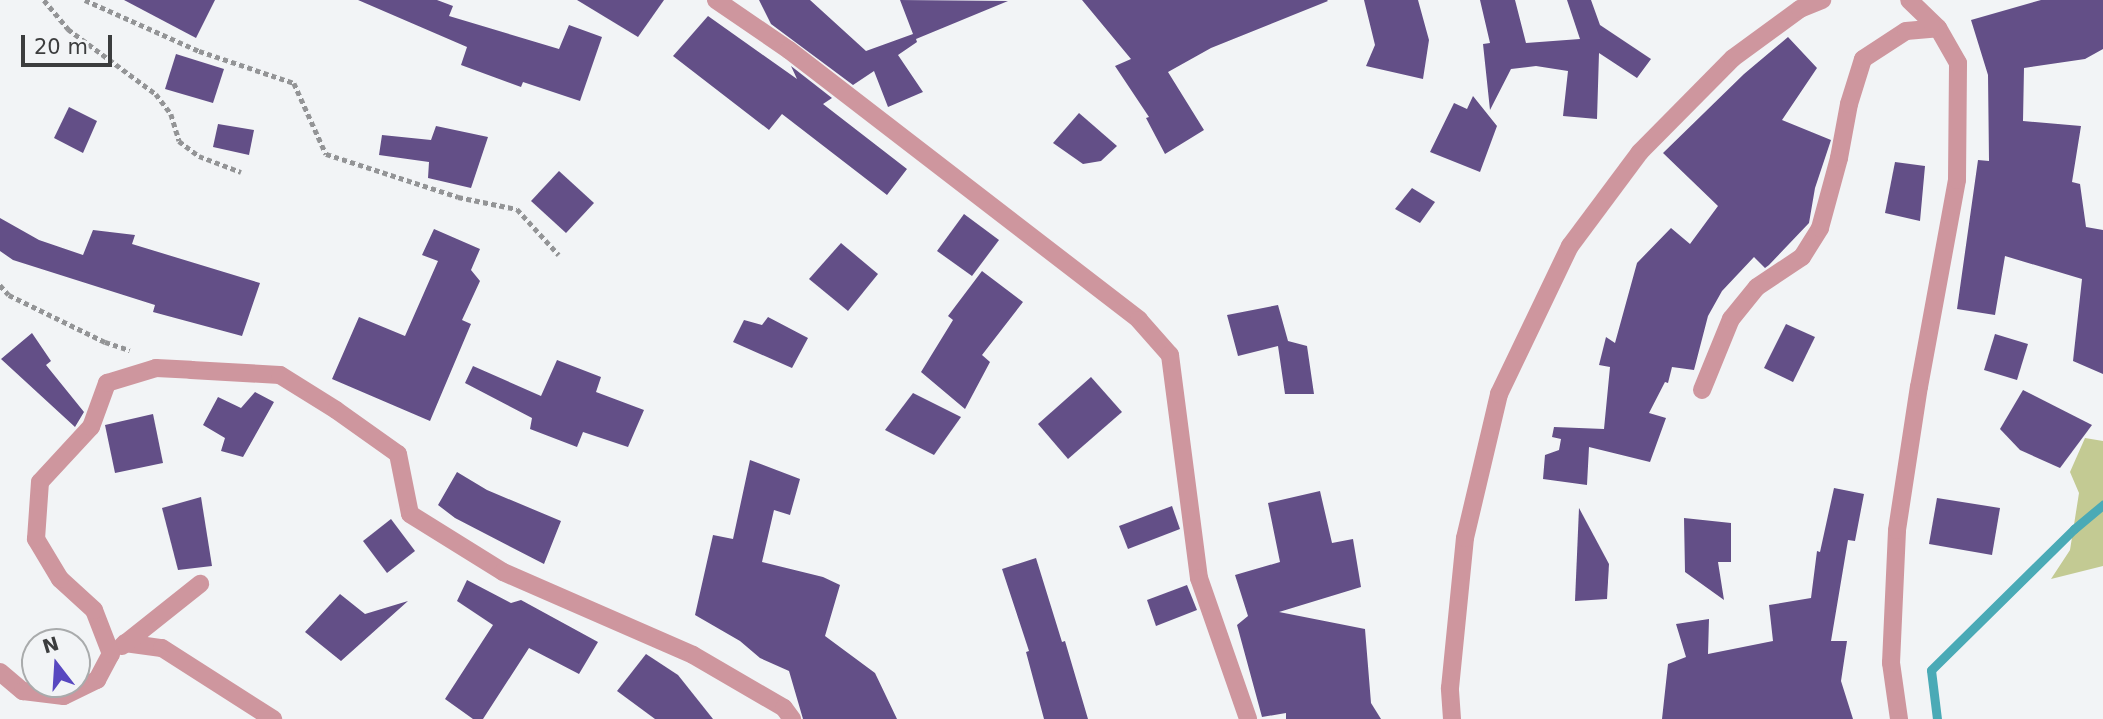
<!DOCTYPE html>
<style>
body{margin:0}
#map{position:relative;width:2103px;height:719px;overflow:hidden;background:#f2f4f6;font-family:"DejaVu Sans",sans-serif}
div>[style]{position:absolute}
.green>*{inset:0;background:#c3ca93}
.stream>*{height:9px;margin:-4.5px;padding:0 4.5px;transform-origin:4.5px;border-radius:4.5px;background:#4aaab6}
.building>*{inset:0;background:#634f87}
.path>*{height:4.5px;margin-top:-2.25px;transform-origin:0;background:repeating-linear-gradient(90deg,#939496 0 5px,transparent 0 8.5px)}
.minor>*{height:18px;margin:-9px;padding:0 9px;transform-origin:9px;border-radius:9px;background:#ce969e}
span{translate:-50% -50%;white-space:nowrap;text-align:center;line-height:1.15;-webkit-text-stroke:7px #f2f4f6;paint-order:stroke}
.north{position:absolute;left:21px;top:628px;width:70px;height:70px;box-sizing:border-box;background:#f2f4f6;border:2px solid #a9abac;border-radius:50%;rotate:343deg;font-size:19px;font-weight:700;line-height:28px;text-align:center;color:#3c3d3e}
.north::after{content:'';display:block;margin:auto;width:24px;height:32px;background:#5848c0;clip-path:polygon(50% 0,100% 100%,50% 72%,0 100%)}
.scale{position:absolute;left:21px;top:35px;width:91px;height:32px;box-sizing:border-box;border:4px solid #3c3d3e;border-top:0;padding-left:9px;font-size:21px;line-height:24px;white-space:nowrap;color:#3c3d3e;-webkit-text-stroke:5px #f2f4f6;paint-order:stroke}
</style>
<div id="map">
<div class="green">
<i style="clip-path:polygon(2085px 438px,2103px 441px,2103px 566px,2051px 579px,2070px 550px,2079px 493px,2070px 472px)"></i>
</div>
<div class="stream">
<i style="left:1937px;top:719px;width:49px;rotate:-97deg"></i>
<i style="left:1931px;top:670px;width:201px;rotate:-44.6deg"></i>
<i style="left:2074px;top:529px;width:38px;rotate:-40deg"></i>
</div>
<div class="building">
<i style="clip-path:polygon(124px 0,215px 0,196px 38px)"></i>
<i style="clip-path:polygon(358px 0,437px 0,453px 6px,449px 16px,559px 49px,569px 25px,602px 37px,580px 101px,523px 82px,521px 87px,461px 65px,467px 47px)"></i>
<i style="clip-path:polygon(577px 0,664px 0,638px 37px)"></i>
<i style="clip-path:polygon(759px 0,810px 0,866px 51px,913px 34px,900px 0,1008px 1px,916px 39px,917px 42px,898px 55px,923px 92px,888px 107px,874px 71px,853px 85px,771px 24px)"></i>
<i style="clip-path:polygon(1082px 0,1327px 0,1328px 1px,1211px 48px,1168px 72px,1204px 130px,1165px 154px,1146px 118px,1149px 117px,1115px 66px,1131px 59px)"></i>
<i style="clip-path:polygon(1364px 0,1418px 0,1429px 40px,1423px 79px,1366px 66px,1375px 45px)"></i>
<i style="clip-path:polygon(1480px 0,1515px 0,1526px 43px,1580px 39px,1567px 0,1591px 0,1600px 25px,1651px 59px,1637px 78px,1599px 53px,1597px 119px,1563px 116px,1568px 71px,1536px 66px,1511px 69px,1490px 110px,1483px 44px,1490px 43px)"></i>
<i style="clip-path:polygon(2041px 0,2103px 0,2103px 49px,2085px 59px,2024px 68px,2023px 121px,2081px 126px,2072px 182px,2080px 184px,2086px 227px,2103px 230px,2103px 374px,2073px 361px,2082px 279px,2005px 256px,1995px 315px,1957px 309px,1978px 160px,1989px 161px,1988px 75px,1971px 20px)"></i>
<i style="clip-path:polygon(708px 16px,797px 79px,791px 66px,832px 98px,823px 104px,907px 169px,887px 195px,782px 114px,769px 130px,673px 56px)"></i>
<i style="clip-path:polygon(1788px 37px,1817px 68px,1782px 120px,1831px 140px,1815px 188px,1809px 223px,1769px 265px,1765px 268px,1754px 257px,1722px 291px,1708px 316px,1694px 370px,1672px 367px,1668px 383px,1665px 382px,1649px 413px,1666px 418px,1650px 462px,1589px 447px,1587px 485px,1543px 479px,1545px 455px,1559px 450px,1561px 439px,1552px 437px,1554px 427px,1604px 429px,1610px 367px,1599px 365px,1606px 337px,1615px 343px,1637px 263px,1671px 228px,1690px 244px,1718px 206px,1663px 153px,1744px 74px)"></i>
<i style="clip-path:polygon(176px 54px,224px 69px,213px 103px,165px 89px)"></i>
<i style="clip-path:polygon(1473px 96px,1497px 126px,1480px 172px,1430px 152px,1454px 103px,1467px 109px)"></i>
<i style="clip-path:polygon(69px 107px,97px 121px,83px 153px,54px 138px)"></i>
<i style="clip-path:polygon(1079px 113px,1117px 146px,1101px 161px,1083px 164px,1053px 143px)"></i>
<i style="clip-path:polygon(218px 124px,254px 130px,249px 155px,213px 147px)"></i>
<i style="clip-path:polygon(436px 126px,488px 137px,471px 188px,428px 178px,429px 162px,379px 155px,382px 135px,431px 140px)"></i>
<i style="clip-path:polygon(1895px 162px,1925px 166px,1920px 221px,1885px 213px)"></i>
<i style="clip-path:polygon(559px 171px,594px 203px,566px 233px,531px 201px)"></i>
<i style="clip-path:polygon(1412px 188px,1435px 202px,1420px 223px,1395px 209px)"></i>
<i style="clip-path:polygon(964px 214px,999px 240px,972px 276px,937px 251px)"></i>
<i style="clip-path:polygon(0 218px,39px 240px,83px 255px,93px 230px,135px 235px,132px 244px,260px 283px,242px 336px,153px 312px,155px 305px,13px 260px,0 251px)"></i>
<i style="clip-path:polygon(434px 229px,480px 249px,471px 270px,480px 281px,462px 320px,471px 324px,430px 421px,332px 379px,359px 317px,405px 336px,438px 261px,422px 255px)"></i>
<i style="clip-path:polygon(841px 243px,878px 274px,848px 311px,809px 279px)"></i>
<i style="clip-path:polygon(982px 271px,1023px 302px,982px 355px,990px 362px,965px 409px,921px 372px,953px 320px,948px 316px)"></i>
<i style="clip-path:polygon(1278px 305px,1288px 341px,1307px 346px,1314px 394px,1285px 394px,1278px 346px,1238px 356px,1227px 315px)"></i>
<i style="clip-path:polygon(768px 317px,808px 338px,792px 368px,733px 342px,744px 320px,762px 325px)"></i>
<i style="clip-path:polygon(1786px 324px,1815px 337px,1793px 382px,1764px 368px)"></i>
<i style="clip-path:polygon(32px 333px,51px 361px,46px 365px,84px 412px,75px 427px,1px 359px)"></i>
<i style="clip-path:polygon(1995px 334px,2028px 344px,2017px 380px,1984px 370px)"></i>
<i style="clip-path:polygon(557px 360px,601px 377px,596px 392px,644px 410px,628px 447px,583px 432px,577px 447px,530px 429px,532px 418px,465px 383px,473px 366px,541px 396px)"></i>
<i style="clip-path:polygon(1091px 377px,1122px 412px,1068px 459px,1038px 424px)"></i>
<i style="clip-path:polygon(2023px 390px,2092px 425px,2060px 468px,2020px 450px,2000px 429px)"></i>
<i style="clip-path:polygon(255px 392px,274px 402px,243px 457px,221px 451px,225px 438px,203px 425px,218px 397px,241px 408px)"></i>
<i style="clip-path:polygon(913px 393px,961px 417px,934px 455px,885px 430px)"></i>
<i style="clip-path:polygon(153px 414px,163px 463px,115px 473px,105px 425px)"></i>
<i style="clip-path:polygon(750px 460px,800px 479px,790px 515px,774px 510px,762px 562px,823px 577px,840px 585px,825px 636px,875px 673px,897px 719px,803px 719px,789px 671px,760px 658px,740px 641px,695px 615px,713px 535px,733px 539px)"></i>
<i style="clip-path:polygon(457px 472px,487px 490px,561px 521px,544px 564px,455px 518px,438px 505px)"></i>
<i style="clip-path:polygon(1834px 488px,1864px 494px,1855px 541px,1848px 540px,1831px 641px,1847px 641px,1841px 681px,1853px 719px,1662px 719px,1668px 664px,1686px 657px,1676px 624px,1709px 619px,1708px 654px,1773px 641px,1769px 605px,1811px 598px,1817px 551px,1820px 552px)"></i>
<i style="clip-path:polygon(1320px 491px,1332px 543px,1353px 539px,1361px 587px,1279px 612px,1365px 629px,1371px 703px,1381px 719px,1286px 719px,1286px 713px,1262px 717px,1237px 625px,1248px 616px,1235px 575px,1280px 562px,1268px 503px)"></i>
<i style="clip-path:polygon(201px 497px,212px 566px,178px 570px,162px 508px)"></i>
<i style="clip-path:polygon(1937px 498px,2000px 508px,1992px 555px,1929px 544px)"></i>
<i style="clip-path:polygon(1172px 506px,1180px 529px,1128px 549px,1119px 526px)"></i>
<i style="clip-path:polygon(1579px 508px,1609px 564px,1607px 599px,1575px 601px)"></i>
<i style="clip-path:polygon(1684px 518px,1731px 523px,1731px 562px,1718px 562px,1724px 600px,1685px 572px)"></i>
<i style="clip-path:polygon(391px 519px,415px 551px,387px 573px,363px 541px)"></i>
<i style="clip-path:polygon(1036px 558px,1062px 642px,1065px 641px,1088px 719px,1044px 719px,1026px 652px,1029px 651px,1002px 569px)"></i>
<i style="clip-path:polygon(467px 580px,511px 603px,521px 600px,598px 642px,579px 674px,529px 648px,483px 719px,473px 719px,445px 699px,493px 625px,457px 601px)"></i>
<i style="clip-path:polygon(1187px 585px,1197px 610px,1156px 626px,1147px 600px)"></i>
<i style="clip-path:polygon(340px 594px,365px 614px,408px 601px,341px 661px,305px 632px)"></i>
<i style="clip-path:polygon(646px 654px,678px 675px,713px 719px,655px 719px,617px 691px)"></i>
</div>
<div class="path">
<i style="left:44px;top:0;width:38px;rotate:50deg"></i>
<i style="left:68px;top:29px;width:109px;rotate:36.5deg"></i>
<i style="left:156px;top:94px;width:25px;rotate:53deg"></i>
<i style="left:171px;top:114px;width:28px;rotate:73deg"></i>
<i style="left:179px;top:141px;width:25px;rotate:37deg"></i>
<i style="left:199px;top:156px;width:45px;rotate:20.9deg"></i>
<i style="left:85px;top:0;width:125px;rotate:24.1deg"></i>
<i style="left:199px;top:51px;width:100px;rotate:18.6deg"></i>
<i style="left:294px;top:83px;width:78px;rotate:65.7deg"></i>
<i style="left:326px;top:154px;width:139px;rotate:18deg"></i>
<i style="left:458px;top:197px;width:60px;rotate:11.5deg"></i>
<i style="left:517px;top:209px;width:62px;rotate:47.6deg"></i>
<i style="left:0;top:285px;width:13px;rotate:48deg"></i>
<i style="left:9px;top:295px;width:107px;rotate:26.1deg"></i>
<i style="left:105px;top:342px;width:26px;rotate:18deg"></i>
</div>
<div class="minor">
<i style="left:716px;top:0;width:88px;rotate:34.4deg"></i>
<i style="left:789px;top:50px;width:442px;rotate:37.6deg"></i>
<i style="left:1139px;top:320px;width:47px;rotate:48.5deg"></i>
<i style="left:1170px;top:355px;width:225px;rotate:82.6deg"></i>
<i style="left:1199px;top:578px;width:149px;rotate:70.8deg"></i>
<i style="left:1702px;top:390px;width:77px;rotate:-67.8deg"></i>
<i style="left:1731px;top:319px;width:41px;rotate:-50.9deg"></i>
<i style="left:1757px;top:287px;width:54px;rotate:-33.7deg"></i>
<i style="left:1802px;top:257px;width:34px;rotate:-58deg"></i>
<i style="left:1820px;top:228px;width:73px;rotate:-74.8deg"></i>
<i style="left:1839px;top:158px;width:55px;rotate:-79.5deg"></i>
<i style="left:1849px;top:104px;width:47px;rotate:-72.7deg"></i>
<i style="left:1863px;top:59px;width:51px;rotate:-33.1deg"></i>
<i style="left:1906px;top:31px;width:32px;rotate:-5deg"></i>
<i style="left:125px;top:643px;width:37px;rotate:8deg"></i>
<i style="left:162px;top:648px;width:132px;rotate:32.6deg"></i>
<i style="left:122px;top:646px;width:100px;rotate:-38.5deg"></i>
<i style="left:0;top:672px;width:30px;rotate:40deg"></i>
<i style="left:23px;top:691px;width:41px;rotate:7deg"></i>
<i style="left:64px;top:696px;width:37px;rotate:-26deg"></i>
<i style="left:97px;top:680px;width:30px;rotate:-62deg"></i>
<i style="left:111px;top:654px;width:47px;rotate:-111.1deg"></i>
<i style="left:94px;top:610px;width:46px;rotate:-137.6deg"></i>
<i style="left:60px;top:579px;width:47px;rotate:-121deg"></i>
<i style="left:36px;top:539px;width:57px;rotate:-86deg"></i>
<i style="left:40px;top:482px;width:75px;rotate:-47.2deg"></i>
<i style="left:91px;top:427px;width:47px;rotate:-70deg"></i>
<i style="left:107px;top:383px;width:51px;rotate:-17deg"></i>
<i style="left:156px;top:368px;width:35px;rotate:3deg"></i>
<i style="left:191px;top:370px;width:89px;rotate:3.2deg"></i>
<i style="left:280px;top:375px;width:66px;rotate:32deg"></i>
<i style="left:336px;top:410px;width:76px;rotate:35.4deg"></i>
<i style="left:398px;top:454px;width:61px;rotate:78.7deg"></i>
<i style="left:410px;top:514px;width:110px;rotate:31.9deg"></i>
<i style="left:503px;top:572px;width:207px;rotate:23.6deg"></i>
<i style="left:693px;top:655px;width:105px;rotate:30.2deg"></i>
<i style="left:784px;top:708px;width:14px;rotate:54deg"></i>
<i style="left:1452px;top:719px;width:31px;rotate:-94deg"></i>
<i style="left:1450px;top:688px;width:151px;rotate:-84.3deg"></i>
<i style="left:1465px;top:538px;width:148px;rotate:-76.7deg"></i>
<i style="left:1499px;top:394px;width:164px;rotate:-64.4deg"></i>
<i style="left:1570px;top:246px;width:117px;rotate:-53.3deg"></i>
<i style="left:1640px;top:152px;width:132px;rotate:-45.3deg"></i>
<i style="left:1733px;top:58px;width:83px;rotate:-36.2deg"></i>
<i style="left:1800px;top:9px;width:24px;rotate:-22deg"></i>
<i style="left:1899px;top:719px;width:57px;rotate:-98.1deg"></i>
<i style="left:1891px;top:663px;width:133px;rotate:-87.4deg"></i>
<i style="left:1897px;top:530px;width:145px;rotate:-81.3deg"></i>
<i style="left:1919px;top:387px;width:210px;rotate:-79.6deg"></i>
<i style="left:1957px;top:180px;width:117px;rotate:-89.5deg"></i>
<i style="left:1958px;top:63px;width:40px;rotate:-119.7deg"></i>
<i style="left:1938px;top:28px;width:40px;rotate:-136deg"></i>
</div>
<div class="north">N</div>
<div class="scale">20 m</div>
</div>
